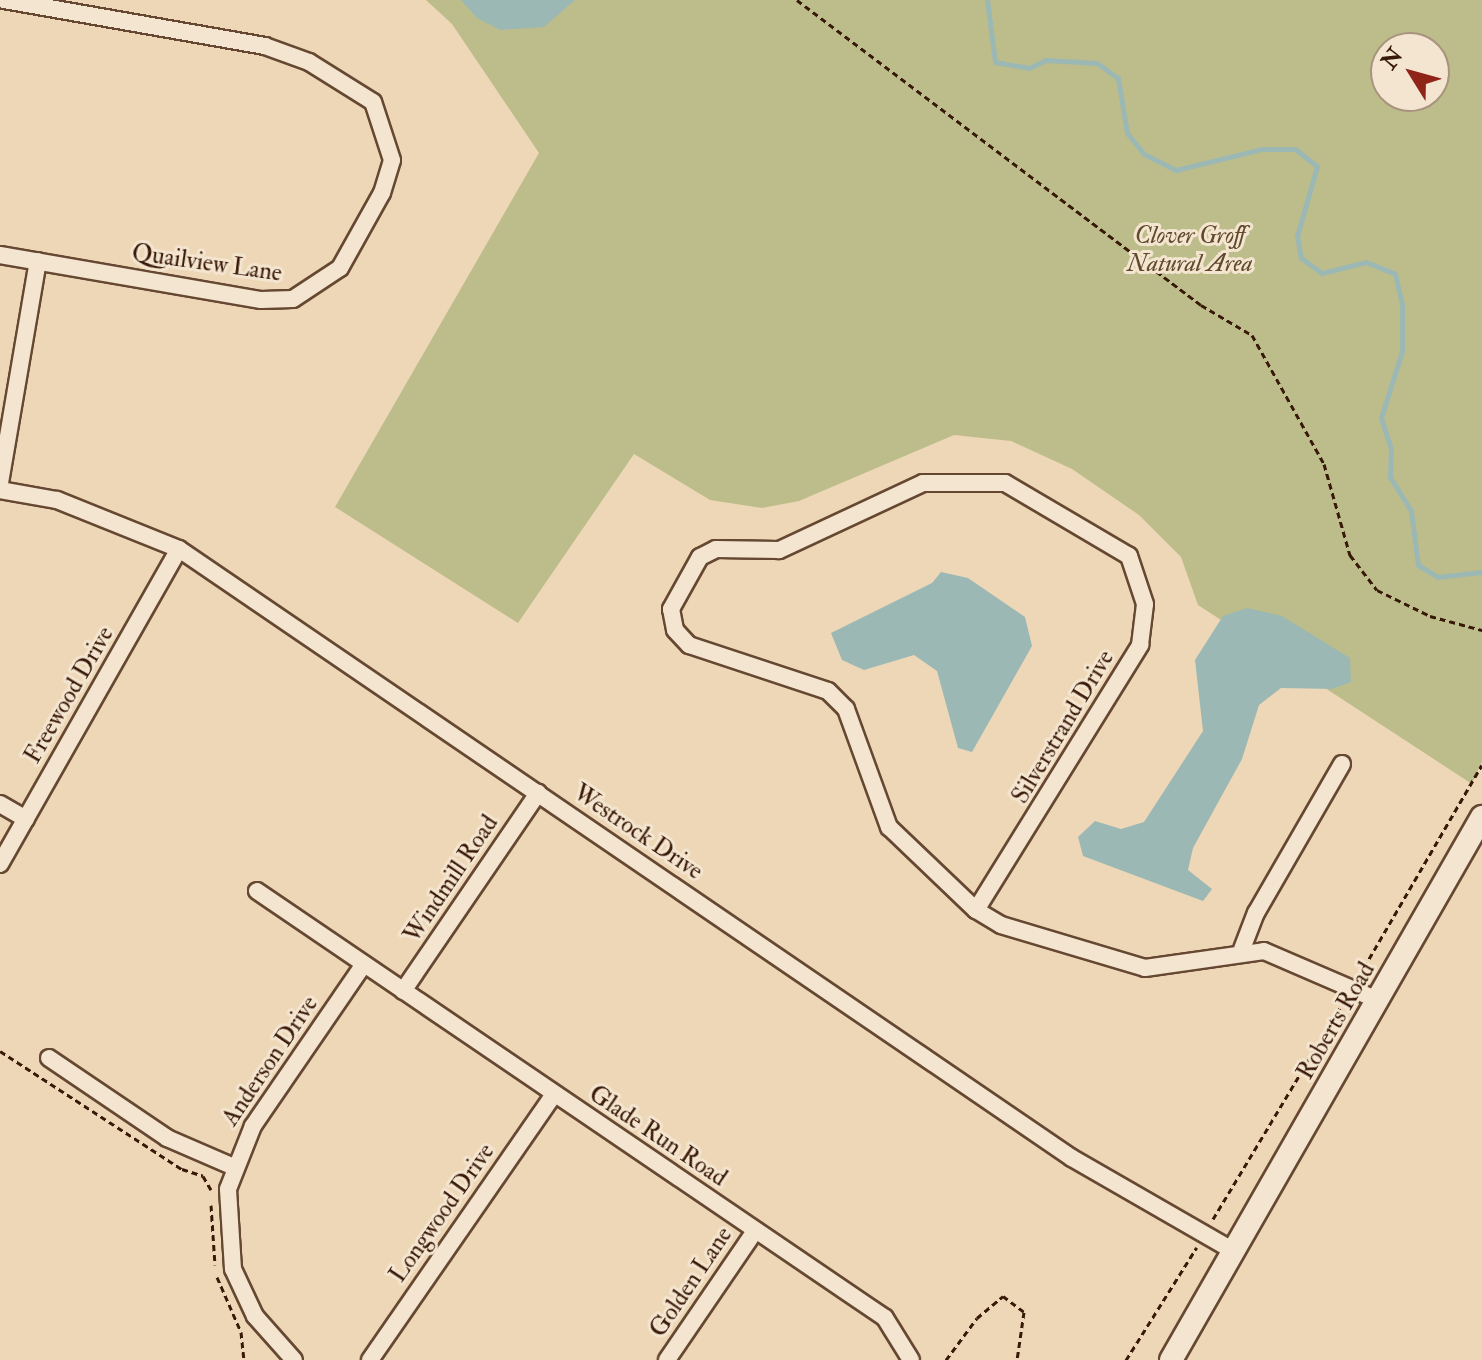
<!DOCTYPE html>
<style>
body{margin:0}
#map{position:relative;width:1482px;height:1360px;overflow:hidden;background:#eed7b6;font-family:"IM FELL Double Pica",serif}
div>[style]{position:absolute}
.green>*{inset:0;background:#bdbd8b}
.water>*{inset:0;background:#9bb8b5}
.stream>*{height:5px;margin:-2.5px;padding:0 2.5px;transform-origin:2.5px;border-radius:2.5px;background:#9bb8b5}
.path>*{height:3px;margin-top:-1.5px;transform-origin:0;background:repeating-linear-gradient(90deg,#381806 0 6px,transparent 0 10px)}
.roads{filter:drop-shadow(2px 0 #664832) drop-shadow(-2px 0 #664832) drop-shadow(0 2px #664832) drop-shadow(0 -2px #664832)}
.street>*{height:16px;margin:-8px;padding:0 8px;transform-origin:8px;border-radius:8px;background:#f4e5d0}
.secondary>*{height:22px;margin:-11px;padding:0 11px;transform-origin:11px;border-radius:11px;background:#f4e5d0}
span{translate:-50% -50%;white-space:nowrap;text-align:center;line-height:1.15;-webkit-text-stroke:6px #f4e5d0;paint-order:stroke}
.park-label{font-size:24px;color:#604a2e;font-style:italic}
.street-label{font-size:24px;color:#381806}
.north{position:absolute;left:1370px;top:32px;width:80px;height:80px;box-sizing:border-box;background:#f4e5d0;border:2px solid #a9937f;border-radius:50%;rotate:307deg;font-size:22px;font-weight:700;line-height:32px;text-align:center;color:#381806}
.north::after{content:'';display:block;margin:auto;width:28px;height:36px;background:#8f2418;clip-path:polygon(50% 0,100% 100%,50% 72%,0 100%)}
</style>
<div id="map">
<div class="green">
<i style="clip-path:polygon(evenodd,426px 0,1482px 0,1482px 762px,1472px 784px,1198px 605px,1181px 557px,1139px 515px,1072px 469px,1011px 441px,954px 435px,799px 501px,762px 508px,710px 500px,634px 454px,518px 623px,335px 507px,539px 153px,452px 24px,426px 0,1386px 48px,1434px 48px,1434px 96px,1386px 96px,1386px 48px)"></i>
</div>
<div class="water">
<i style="clip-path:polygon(461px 0,575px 0,544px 27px,500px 30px,477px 18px)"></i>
<i style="clip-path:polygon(941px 572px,968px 578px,1025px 617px,1032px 646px,972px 752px,958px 748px,937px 671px,914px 655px,864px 670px,842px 660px,831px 633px,932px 583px)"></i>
<i style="clip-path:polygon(1247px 608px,1282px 616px,1350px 658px,1351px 682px,1332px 689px,1281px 688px,1259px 705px,1242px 759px,1193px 848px,1188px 870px,1212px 889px,1203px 901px,1083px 856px,1078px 837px,1095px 821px,1121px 829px,1144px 822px,1203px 731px,1195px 660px,1223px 616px)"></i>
</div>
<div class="stream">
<i style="left:987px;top:0;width:63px;rotate:82.6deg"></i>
<i style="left:995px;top:62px;width:35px;rotate:10deg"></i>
<i style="left:1029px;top:68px;width:19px;rotate:-25deg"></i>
<i style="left:1046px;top:60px;width:51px;rotate:3.4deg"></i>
<i style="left:1097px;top:63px;width:26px;rotate:36deg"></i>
<i style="left:1118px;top:78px;width:56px;rotate:80.7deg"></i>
<i style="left:1127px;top:133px;width:27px;rotate:51deg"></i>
<i style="left:1144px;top:154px;width:36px;rotate:27deg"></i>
<i style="left:1176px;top:170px;width:89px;rotate:-13.7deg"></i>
<i style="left:1262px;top:149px;width:33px"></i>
<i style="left:1295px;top:149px;width:28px;rotate:38deg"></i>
<i style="left:1317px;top:166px;width:73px;rotate:105.9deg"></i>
<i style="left:1297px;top:236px;width:22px;rotate:80deg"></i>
<i style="left:1301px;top:258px;width:26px;rotate:36deg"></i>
<i style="left:1322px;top:273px;width:45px;rotate:-14deg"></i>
<i style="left:1366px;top:262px;width:31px;rotate:22deg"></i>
<i style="left:1395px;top:274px;width:31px;rotate:77deg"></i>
<i style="left:1402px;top:304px;width:47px;rotate:90deg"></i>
<i style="left:1402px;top:351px;width:70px;rotate:107.4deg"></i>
<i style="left:1381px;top:418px;width:32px;rotate:72deg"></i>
<i style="left:1391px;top:448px;width:29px;rotate:92deg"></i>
<i style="left:1390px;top:477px;width:40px;rotate:58deg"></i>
<i style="left:1411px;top:511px;width:54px;rotate:82.6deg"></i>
<i style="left:1418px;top:565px;width:23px;rotate:31deg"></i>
<i style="left:1438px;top:577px;width:44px;rotate:-6.5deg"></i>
</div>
<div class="path">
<i style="left:797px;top:0;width:506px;rotate:37.05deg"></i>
<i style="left:1201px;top:305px;width:59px;rotate:30.5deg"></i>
<i style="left:1252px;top:335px;width:148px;rotate:60.8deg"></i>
<i style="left:1324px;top:464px;width:95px;rotate:74.1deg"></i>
<i style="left:1350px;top:555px;width:44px;rotate:52.4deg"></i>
<i style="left:1377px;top:590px;width:59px;rotate:26.1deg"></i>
<i style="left:1430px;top:616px;width:54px;rotate:15.1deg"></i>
<i style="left:1359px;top:976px;width:244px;rotate:-59.8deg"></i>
<i style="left:0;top:1051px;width:217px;rotate:33deg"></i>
<i style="left:182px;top:1169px;width:22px;rotate:18deg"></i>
<i style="left:203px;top:1176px;width:16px;rotate:60deg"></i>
<i style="left:211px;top:1205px;width:60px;rotate:86.2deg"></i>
<i style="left:1213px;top:1219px;width:252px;rotate:-59deg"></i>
<i style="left:217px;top:1277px;width:60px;rotate:66.4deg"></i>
<i style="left:241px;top:1332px;width:28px;rotate:84deg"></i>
<i style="left:946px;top:1360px;width:52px;rotate:-53.6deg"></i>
<i style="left:977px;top:1318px;width:34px;rotate:-40deg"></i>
<i style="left:1003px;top:1296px;width:26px;rotate:37deg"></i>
<i style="left:1024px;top:1312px;width:49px;rotate:98.3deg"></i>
<i style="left:1126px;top:1360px;width:133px;rotate:-57.9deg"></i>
</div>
<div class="roads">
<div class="street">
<i style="left:0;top:255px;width:265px;rotate:9.8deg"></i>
<i style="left:261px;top:300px;width:32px;rotate:-2deg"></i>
<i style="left:293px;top:299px;width:56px;rotate:-33.4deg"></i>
<i style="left:340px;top:268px;width:86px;rotate:-60.8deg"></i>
<i style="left:382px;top:193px;width:34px;rotate:-73deg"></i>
<i style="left:392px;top:160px;width:61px;rotate:-108.1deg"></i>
<i style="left:373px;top:102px;width:75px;rotate:-148deg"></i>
<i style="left:309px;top:62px;width:47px;rotate:-160deg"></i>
<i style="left:265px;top:46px;width:266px;rotate:-170deg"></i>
<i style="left:0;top:483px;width:225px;rotate:-80.3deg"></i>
<i style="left:0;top:490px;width:58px;rotate:10deg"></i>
<i style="left:57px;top:500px;width:131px;rotate:21.9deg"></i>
<i style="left:179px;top:549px;width:1081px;rotate:34.29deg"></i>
<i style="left:1072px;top:1158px;width:187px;rotate:29.9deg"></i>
<i style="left:0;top:804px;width:30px;rotate:30deg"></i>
<i style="left:0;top:864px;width:362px;rotate:-60.4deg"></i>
<i style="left:257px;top:891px;width:759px;rotate:34.21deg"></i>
<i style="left:885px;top:1318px;width:49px;rotate:58.2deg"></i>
<i style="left:976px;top:910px;width:312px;rotate:-58.2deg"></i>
<i style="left:1140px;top:645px;width:41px;rotate:-83deg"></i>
<i style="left:1145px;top:604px;width:51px;rotate:-108.4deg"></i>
<i style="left:1129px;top:556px;width:144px;rotate:-149.5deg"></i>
<i style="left:1005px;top:483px;width:82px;rotate:180deg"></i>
<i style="left:923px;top:483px;width:159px;rotate:155deg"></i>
<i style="left:779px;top:550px;width:63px;rotate:-179.1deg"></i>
<i style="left:716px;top:549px;width:18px;rotate:153deg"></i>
<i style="left:700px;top:557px;width:60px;rotate:119.1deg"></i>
<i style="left:671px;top:609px;width:21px;rotate:79deg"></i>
<i style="left:675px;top:630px;width:21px;rotate:47deg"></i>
<i style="left:689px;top:645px;width:146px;rotate:18.3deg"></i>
<i style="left:828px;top:691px;width:25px;rotate:45deg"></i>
<i style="left:846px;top:709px;width:126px;rotate:70deg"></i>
<i style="left:889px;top:827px;width:120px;rotate:43.7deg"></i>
<i style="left:976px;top:910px;width:29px;rotate:31deg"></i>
<i style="left:1001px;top:925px;width:150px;rotate:16.6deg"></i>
<i style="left:1145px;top:968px;width:120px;rotate:-8.1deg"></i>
<i style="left:1264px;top:951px;width:124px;rotate:23.3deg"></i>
<i style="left:1242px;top:949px;width:39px;rotate:-69deg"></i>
<i style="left:1256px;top:913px;width:172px;rotate:-60deg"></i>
<i style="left:403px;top:991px;width:240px;rotate:-55.7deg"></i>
<i style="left:49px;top:1058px;width:143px;rotate:34.1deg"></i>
<i style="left:167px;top:1138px;width:73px;rotate:23.4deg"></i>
<i style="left:294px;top:1360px;width:59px;rotate:-131.6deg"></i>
<i style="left:255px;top:1316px;width:52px;rotate:-115.1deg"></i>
<i style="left:233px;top:1269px;width:80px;rotate:-93.6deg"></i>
<i style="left:228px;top:1189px;width:68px;rotate:-68.4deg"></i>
<i style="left:253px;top:1126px;width:196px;rotate:-55.6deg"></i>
<i style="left:370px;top:1360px;width:323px;rotate:-55.3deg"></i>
<i style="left:667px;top:1360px;width:156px;rotate:-55.7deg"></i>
</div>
<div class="secondary">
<i style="left:1171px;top:1360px;width:626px;rotate:-60.2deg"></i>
</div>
</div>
<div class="park-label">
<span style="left:1190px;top:250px">Clover Groff<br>Natural Area</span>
</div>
<div class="street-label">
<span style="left:207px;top:263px;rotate:8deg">Quailview Lane</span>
<span style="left:69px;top:695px;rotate:-60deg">Freewood Drive</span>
<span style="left:1063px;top:727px;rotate:-59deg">Silverstrand Drive</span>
<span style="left:638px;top:832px;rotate:34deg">Westrock Drive</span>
<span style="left:451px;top:879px;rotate:-56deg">Windmill Road</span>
<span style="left:1336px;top:1021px;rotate:-60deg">Roberts Road</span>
<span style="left:270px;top:1061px;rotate:-56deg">Anderson Drive</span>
<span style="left:658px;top:1136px;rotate:34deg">Glade Run Road</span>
<span style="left:442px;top:1213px;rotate:-55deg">Longwood Drive</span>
<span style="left:691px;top:1282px;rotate:-56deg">Golden Lane</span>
</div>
<div class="north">N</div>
</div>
